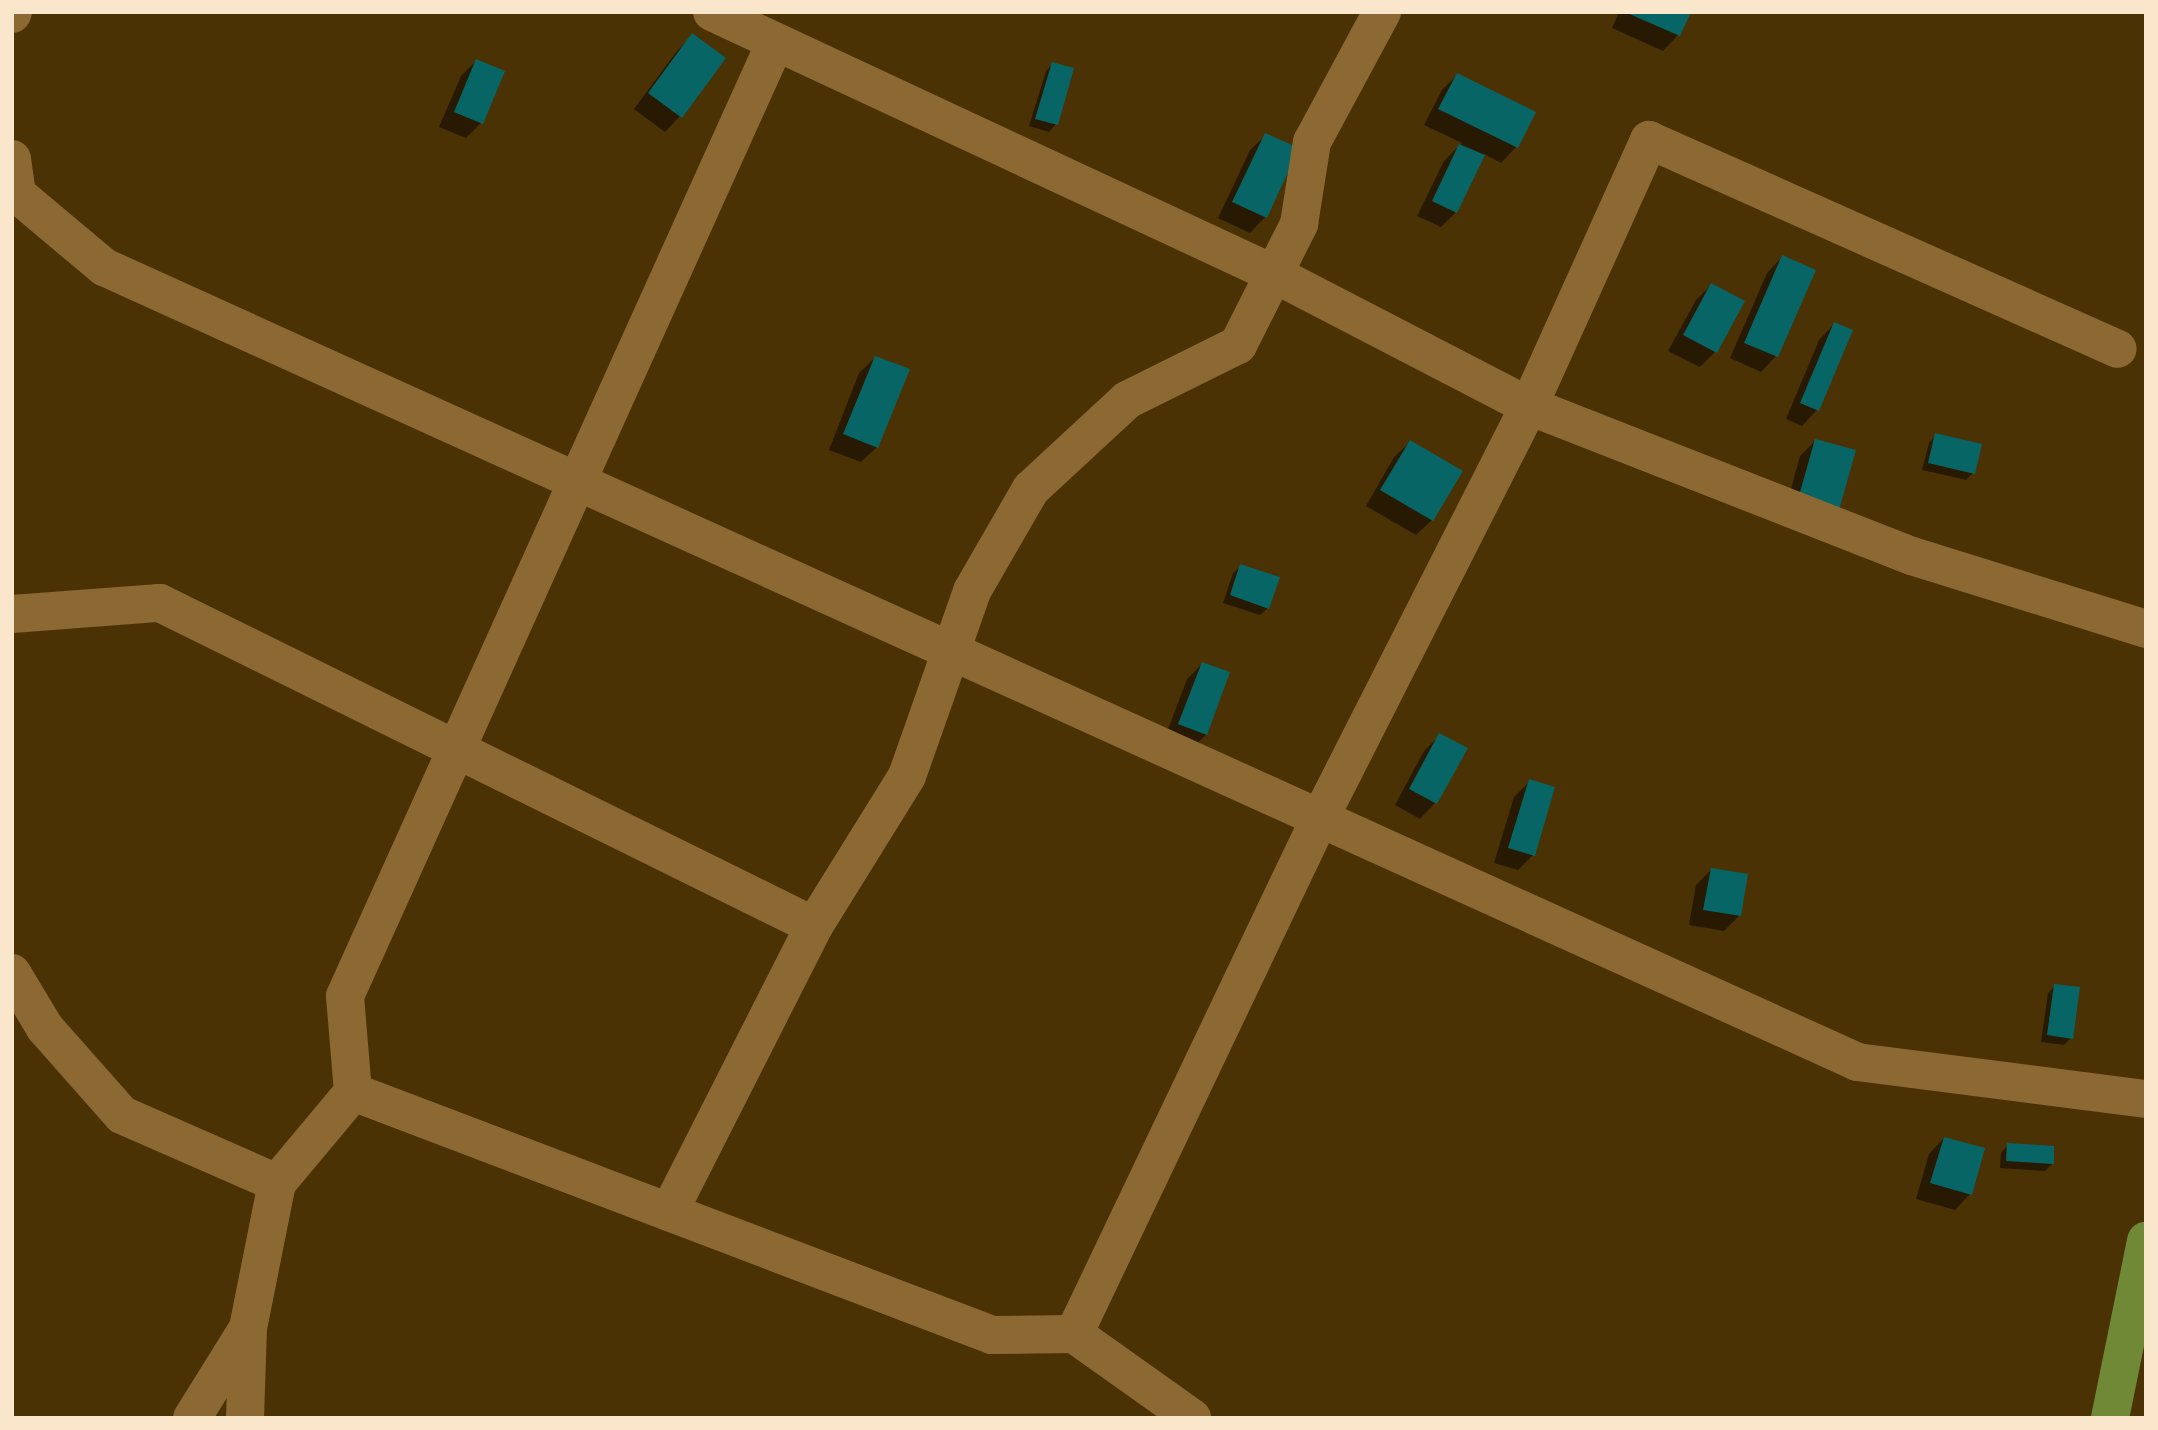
<!DOCTYPE html>
<style>
body{margin:0}
#map{position:relative;width:2158px;height:1430px;overflow:hidden;background:#4b3204;font-family:Overpass,sans-serif}
div>[style]{position:absolute}
.shadow>*{inset:0;background:#0007}
.building>*{inset:0;background:#086566}
.minor>*{height:38px;margin:-19px;padding:0 19px;transform-origin:19px;border-radius:19px;background:#8c6932}
.major>*{height:38px;margin:-19px;padding:0 19px;transform-origin:19px;border-radius:19px;background:#708937}
span{translate:-50% -50%;white-space:nowrap;text-align:center;line-height:1.15;-webkit-text-stroke:5px #3c290c;paint-order:stroke}
.frame{position:absolute;inset:0;border:14px solid #fae6cb;pointer-events:none}
</style>
<div id="map">
<div class="shadow">
<i style="clip-path:polygon(1619px 12px,1689px 12px,1678px 35px,1663px 51px,1612px 28px)"></i>
<i style="clip-path:polygon(693px 35px,680px 116px,665px 132px,634px 109px,677px 51px)"></i>
<i style="clip-path:polygon(476px 61px,481px 123px,466px 138px,439px 127px,461px 76px)"></i>
<i style="clip-path:polygon(1053px 64px,1056px 124px,1049px 132px,1029px 126px,1046px 71px)"></i>
<i style="clip-path:polygon(1457px 75px,1516px 147px,1501px 163px,1484px 154px,1456px 212px,1441px 227px,1417px 216px,1444px 161px,1462px 143px,1424px 125px,1442px 90px)"></i>
<i style="clip-path:polygon(1266px 135px,1297px 149px,1265px 217px,1250px 233px,1218px 218px,1250px 150px)"></i>
<i style="clip-path:polygon(1782px 257px,1814px 271px,1776px 356px,1761px 372px,1730px 358px,1767px 273px)"></i>
<i style="clip-path:polygon(1711px 285px,1715px 352px,1700px 367px,1668px 351px,1696px 300px)"></i>
<i style="clip-path:polygon(1834px 324px,1817px 410px,1802px 426px,1786px 419px,1819px 340px)"></i>
<i style="clip-path:polygon(875px 358px,877px 447px,861px 462px,829px 450px,859px 373px)"></i>
<i style="clip-path:polygon(1936px 435px,1973px 473px,1966px 480px,1922px 470px,1929px 443px)"></i>
<i style="clip-path:polygon(1815px 441px,1854px 451px,1784px 515px,1800px 456px)"></i>
<i style="clip-path:polygon(1410px 442px,1432px 520px,1416px 535px,1366px 506px,1394px 457px)"></i>
<i style="clip-path:polygon(1241px 566px,1268px 608px,1260px 615px,1223px 603px,1233px 573px)"></i>
<i style="clip-path:polygon(1202px 664px,1228px 673px,1206px 735px,1190px 750px,1164px 740px,1187px 679px)"></i>
<i style="clip-path:polygon(1439px 736px,1435px 803px,1420px 819px,1395px 805px,1424px 751px)"></i>
<i style="clip-path:polygon(1530px 781px,1533px 855px,1518px 870px,1494px 863px,1514px 797px)"></i>
<i style="clip-path:polygon(1711px 870px,1739px 916px,1724px 931px,1689px 925px,1696px 885px)"></i>
<i style="clip-path:polygon(2055px 986px,2071px 1038px,2064px 1045px,2041px 1042px,2048px 993px)"></i>
<i style="clip-path:polygon(1944px 1138px,1970px 1194px,1955px 1210px,1916px 1199px,1929px 1154px)"></i>
<i style="clip-path:polygon(2008px 1145px,2052px 1164px,2045px 1171px,2000px 1168px,2001px 1153px)"></i>
</div>
<div class="building">
<i style="clip-path:polygon(1625px 12px,1691px 12px,1680px 36px)"></i>
<i style="clip-path:polygon(692px 33px,726px 58px,682px 118px,648px 93px)"></i>
<i style="clip-path:polygon(476px 59px,505px 71px,483px 124px,454px 112px)"></i>
<i style="clip-path:polygon(1052px 62px,1074px 68px,1058px 125px,1035px 119px)"></i>
<i style="clip-path:polygon(1457px 73px,1536px 112px,1518px 148px,1438px 109px)"></i>
<i style="clip-path:polygon(1265px 133px,1299px 148px,1267px 218px,1232px 202px)"></i>
<i style="clip-path:polygon(1459px 144px,1485px 155px,1457px 213px,1432px 201px)"></i>
<i style="clip-path:polygon(1782px 255px,1816px 270px,1778px 357px,1744px 343px)"></i>
<i style="clip-path:polygon(1711px 283px,1745px 301px,1717px 353px,1683px 335px)"></i>
<i style="clip-path:polygon(1834px 322px,1853px 330px,1819px 411px,1800px 403px)"></i>
<i style="clip-path:polygon(875px 356px,910px 369px,878px 448px,843px 434px)"></i>
<i style="clip-path:polygon(1935px 433px,1982px 444px,1975px 474px,1928px 463px)"></i>
<i style="clip-path:polygon(1815px 439px,1856px 450px,1839px 510px,1798px 499px)"></i>
<i style="clip-path:polygon(1410px 440px,1463px 471px,1433px 521px,1380px 490px)"></i>
<i style="clip-path:polygon(1240px 564px,1280px 577px,1269px 609px,1230px 595px)"></i>
<i style="clip-path:polygon(1202px 662px,1230px 672px,1207px 735px,1178px 724px)"></i>
<i style="clip-path:polygon(1439px 733px,1468px 748px,1437px 804px,1409px 789px)"></i>
<i style="clip-path:polygon(1529px 779px,1555px 787px,1535px 856px,1508px 848px)"></i>
<i style="clip-path:polygon(1711px 868px,1748px 874px,1741px 916px,1703px 910px)"></i>
<i style="clip-path:polygon(2054px 984px,2080px 987px,2073px 1039px,2047px 1035px)"></i>
<i style="clip-path:polygon(1944px 1137px,1985px 1148px,1972px 1195px,1930px 1183px)"></i>
<i style="clip-path:polygon(2007px 1143px,2054px 1146px,2054px 1164px,2006px 1161px)"></i>
</div>
<div class="minor">
<i style="left:712px;top:12px;width:620px;rotate:24.99deg"></i>
<i style="left:1274px;top:274px;width:287px;rotate:27.4deg"></i>
<i style="left:1529px;top:406px;width:411px;rotate:21.4deg"></i>
<i style="left:1912px;top:556px;width:245px;rotate:17.3deg"></i>
<i style="left:12px;top:14px;width:2px;rotate:-63deg"></i>
<i style="left:12px;top:159px;width:35px;rotate:82deg"></i>
<i style="left:17px;top:194px;width:114px;rotate:40deg"></i>
<i style="left:104px;top:267px;width:1925px;rotate:24.39deg"></i>
<i style="left:1857px;top:1062px;width:291px;rotate:7.3deg"></i>
<i style="left:12px;top:614px;width:148px;rotate:-4.3deg"></i>
<i style="left:160px;top:603px;width:729px;rotate:26.28deg"></i>
<i style="left:12px;top:973px;width:64px;rotate:59deg"></i>
<i style="left:45px;top:1028px;width:116px;rotate:48.5deg"></i>
<i style="left:122px;top:1115px;width:169px;rotate:23.7deg"></i>
<i style="left:353px;top:1092px;width:684px;rotate:20.82deg"></i>
<i style="left:992px;top:1335px;width:82px;rotate:-0.7deg"></i>
<i style="left:1074px;top:1334px;width:145px;rotate:35.4deg"></i>
<i style="left:669px;top:1212px;width:321px;rotate:-63.1deg"></i>
<i style="left:814px;top:926px;width:176px;rotate:-58.2deg"></i>
<i style="left:907px;top:776px;width:196px;rotate:-70.6deg"></i>
<i style="left:972px;top:591px;width:118px;rotate:-60deg"></i>
<i style="left:1031px;top:489px;width:131px;rotate:-42.8deg"></i>
<i style="left:1127px;top:400px;width:124px;rotate:-26.4deg"></i>
<i style="left:1238px;top:345px;width:136px;rotate:-63.2deg"></i>
<i style="left:1299px;top:224px;width:83px;rotate:-81deg"></i>
<i style="left:1312px;top:142px;width:148px;rotate:-61.7deg"></i>
<i style="left:1074px;top:1334px;width:569px;rotate:-64.52deg"></i>
<i style="left:1319px;top:820px;width:464px;rotate:-63.1deg"></i>
<i style="left:1529px;top:406px;width:292px;rotate:-65.7deg"></i>
<i style="left:1649px;top:140px;width:513px;rotate:24.02deg"></i>
<i style="left:192px;top:1418px;width:106px;rotate:-58.1deg"></i>
<i style="left:248px;top:1328px;width:148px;rotate:-78.7deg"></i>
<i style="left:277px;top:1183px;width:119px;rotate:-50.1deg"></i>
<i style="left:353px;top:1092px;width:96px;rotate:-94.8deg"></i>
<i style="left:345px;top:996px;width:1046px;rotate:-65.71deg"></i>
<i style="left:245px;top:1418px;width:89px;rotate:-88.1deg"></i>
</div>
<div class="major">
<i style="left:2110px;top:1418px;width:181px;rotate:-78.5deg"></i>
</div>
<div class="frame"></div>
</div>
